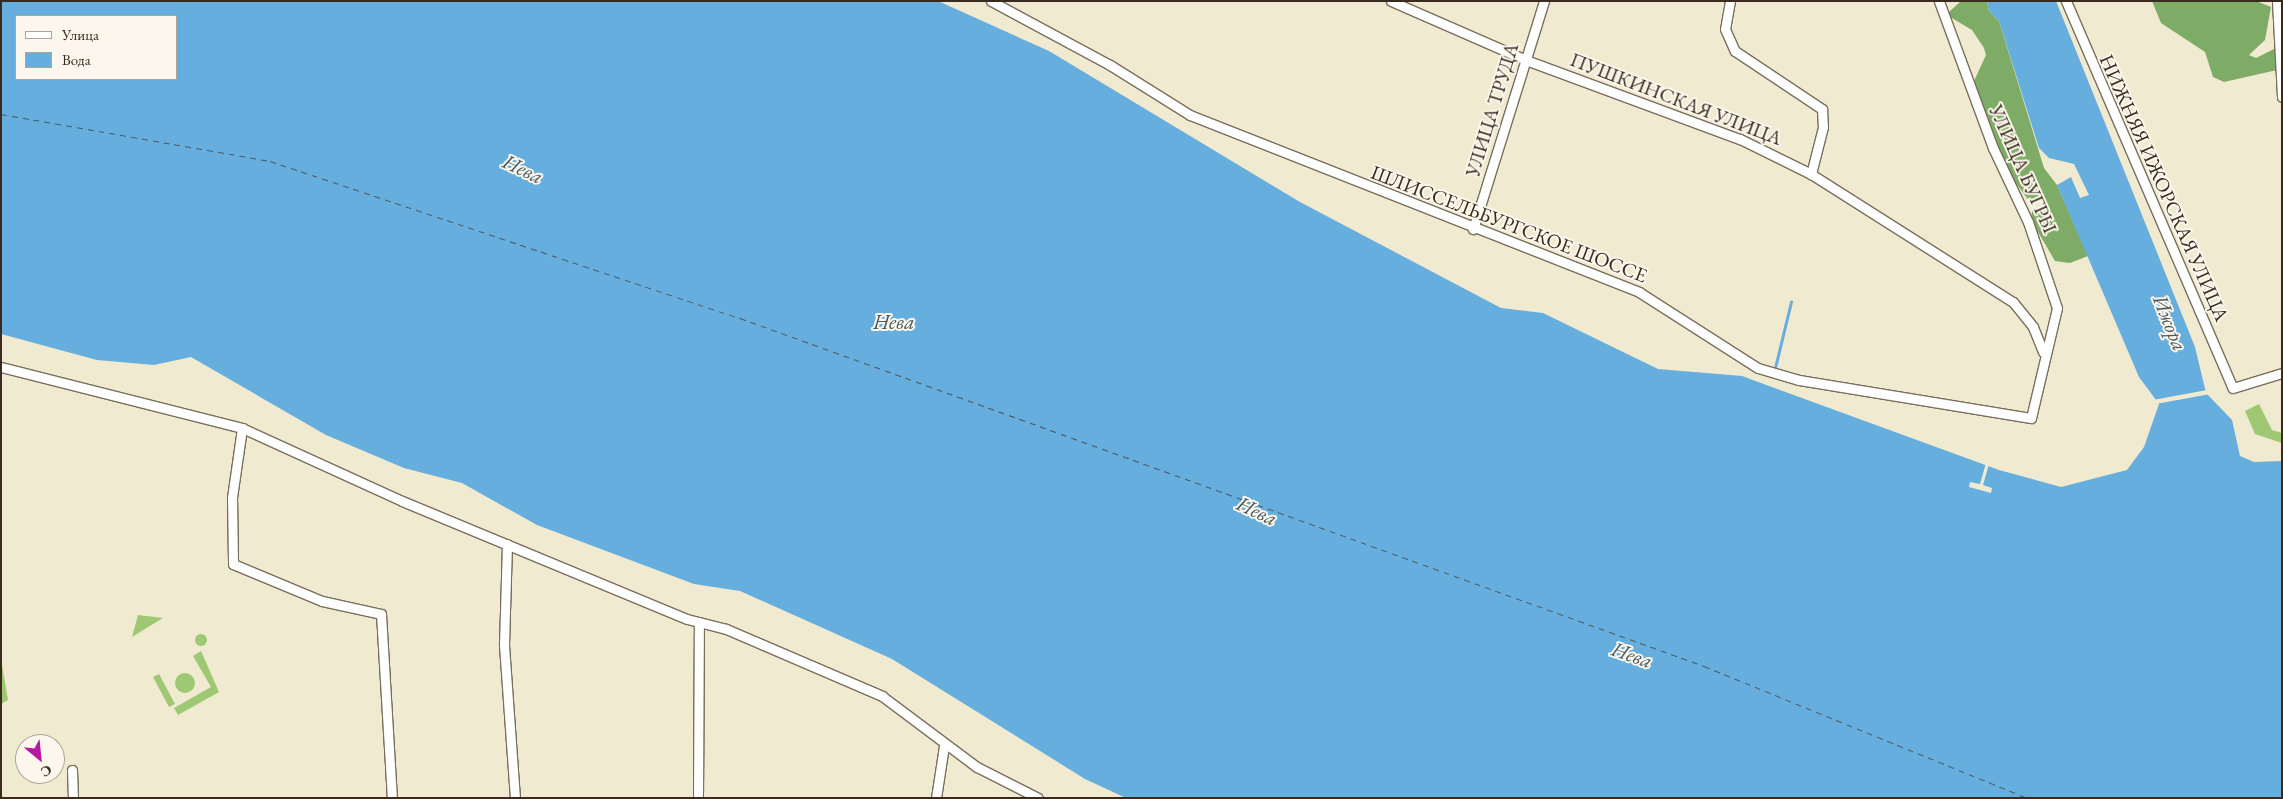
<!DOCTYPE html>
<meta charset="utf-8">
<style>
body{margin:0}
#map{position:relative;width:2283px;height:799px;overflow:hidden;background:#f0ead1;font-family:"EB Garamond",serif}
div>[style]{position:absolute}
.green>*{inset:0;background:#9ec874}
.round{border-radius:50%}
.forest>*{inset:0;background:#7eac66}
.water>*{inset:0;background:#66aedd}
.pier>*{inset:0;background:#f0ead1}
.stream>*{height:2.5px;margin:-1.25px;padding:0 1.25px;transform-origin:1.25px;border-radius:1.25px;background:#66aedd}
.ferry>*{height:1px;margin-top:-0.5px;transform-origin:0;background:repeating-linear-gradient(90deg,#4a5861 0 6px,transparent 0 11px)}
.roads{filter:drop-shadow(1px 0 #7a6d5d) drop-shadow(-1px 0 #7a6d5d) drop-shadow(0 1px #7a6d5d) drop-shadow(0 -1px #7a6d5d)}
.minor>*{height:9px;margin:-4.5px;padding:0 4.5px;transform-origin:4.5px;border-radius:4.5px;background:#fff}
span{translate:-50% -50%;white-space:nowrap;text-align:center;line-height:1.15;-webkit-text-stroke:4px #fbf7ec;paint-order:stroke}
.street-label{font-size:20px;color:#3b2a1e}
.water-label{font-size:21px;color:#4a5861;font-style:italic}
.frame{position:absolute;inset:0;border:2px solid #3b2a1e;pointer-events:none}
.legend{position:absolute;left:15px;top:15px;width:162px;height:65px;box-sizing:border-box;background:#fbf7ec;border:1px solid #aea59a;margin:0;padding:6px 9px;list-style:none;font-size:15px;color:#3b2a1e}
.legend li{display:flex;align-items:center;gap:10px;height:25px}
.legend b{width:25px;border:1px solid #aea59a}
.north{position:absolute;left:15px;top:734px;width:50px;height:50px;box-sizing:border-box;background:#fbf7ec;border:1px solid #aea59a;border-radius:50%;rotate:152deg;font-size:14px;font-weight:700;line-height:20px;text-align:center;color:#3b2a1e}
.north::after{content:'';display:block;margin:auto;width:18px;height:22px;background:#b5179e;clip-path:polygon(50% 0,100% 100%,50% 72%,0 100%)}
</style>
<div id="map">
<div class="green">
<i style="clip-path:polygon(2259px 404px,2272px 430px,2282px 433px,2282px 443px,2255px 434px,2245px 411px)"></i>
<i style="clip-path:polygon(138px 615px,163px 618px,132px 637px)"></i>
<i class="round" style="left:195px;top:634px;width:12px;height:12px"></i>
<i style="clip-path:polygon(201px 651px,219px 692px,178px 715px,174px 708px,211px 687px,193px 656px)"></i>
<i style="clip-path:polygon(1px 659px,8px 700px,1px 704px)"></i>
<i class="round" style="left:175px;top:673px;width:20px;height:20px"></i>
<i style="clip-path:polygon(159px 674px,175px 704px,169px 707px,153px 677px)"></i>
</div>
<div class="forest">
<i style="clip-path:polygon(1961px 1px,1987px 1px,1989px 11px,1999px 21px,2044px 168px,2057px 185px,2088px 256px,2070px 263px,2055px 261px,2031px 220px,2032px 211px,2039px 213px,2048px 205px,2044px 200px,2030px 202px,2009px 174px,1974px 81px,1986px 55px,1984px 48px,1972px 30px,1950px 17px,1949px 12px)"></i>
<i style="clip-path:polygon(2152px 1px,2256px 1px,2271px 7px,2265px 40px,2249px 55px,2256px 58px,2276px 48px,2277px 70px,2224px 82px,2213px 77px,2205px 52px,2161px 23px)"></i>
</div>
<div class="water">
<i style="clip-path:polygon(evenodd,1px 1px,938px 1px,1049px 51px,1300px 202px,1501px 308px,1543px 313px,1658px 369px,1742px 376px,1999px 470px,2061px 487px,2127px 470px,2144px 447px,2159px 404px,2139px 377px,2057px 185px,2071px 177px,2080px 198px,2089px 195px,2074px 164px,2049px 158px,2039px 148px,1999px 21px,1989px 11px,1987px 1px,2056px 1px,2195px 347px,2206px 393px,2232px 420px,2240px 456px,2254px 462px,2282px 461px,2282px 798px,1126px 798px,1085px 779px,892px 659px,740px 591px,694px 584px,537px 525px,462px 483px,404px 468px,326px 435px,191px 357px,154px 365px,97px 360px,1px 334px,1px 1px,16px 16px,176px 16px,176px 79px,16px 79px,16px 16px)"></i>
</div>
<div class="pier">
<i style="clip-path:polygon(2207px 390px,2210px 394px,2156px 404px,2153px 400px)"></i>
<i style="clip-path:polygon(1986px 463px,1989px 464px,1983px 485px,1992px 488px,1991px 493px,1969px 487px,1970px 482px,1980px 484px)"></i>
</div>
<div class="stream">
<i style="left:1775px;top:368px;width:68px;rotate:-76.4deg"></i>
</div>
<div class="ferry">
<i style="left:1px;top:114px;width:273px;rotate:9.9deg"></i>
<i style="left:270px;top:161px;width:496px;rotate:18.5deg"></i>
<i style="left:740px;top:318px;width:1025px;rotate:19.85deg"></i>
<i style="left:1704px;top:666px;width:350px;rotate:22.2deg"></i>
</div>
<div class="roads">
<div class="minor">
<i style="left:991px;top:1px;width:135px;rotate:28.3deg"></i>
<i style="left:1110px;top:65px;width:94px;rotate:32deg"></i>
<i style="left:1190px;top:115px;width:483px;rotate:21.5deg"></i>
<i style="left:1639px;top:292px;width:141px;rotate:32.6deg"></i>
<i style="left:1758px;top:368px;width:43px;rotate:16.3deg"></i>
<i style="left:1799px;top:380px;width:235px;rotate:9.3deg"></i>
<i style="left:2031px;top:418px;width:113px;rotate:-76.7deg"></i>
<i style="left:2057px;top:308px;width:91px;rotate:-108.6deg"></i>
<i style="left:2028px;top:222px;width:82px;rotate:-115.3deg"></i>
<i style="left:1993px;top:148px;width:157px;rotate:-110.2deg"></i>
<i style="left:1391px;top:1px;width:147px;rotate:23.6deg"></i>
<i style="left:1526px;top:60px;width:228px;rotate:20.3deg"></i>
<i style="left:1740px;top:139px;width:79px;rotate:26.2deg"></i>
<i style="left:1811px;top:174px;width:239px;rotate:32.4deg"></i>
<i style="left:2013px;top:302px;width:32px;rotate:51deg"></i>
<i style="left:2033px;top:327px;width:27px;rotate:68deg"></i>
<i style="left:1730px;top:1px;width:28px;rotate:100deg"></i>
<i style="left:1725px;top:29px;width:24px;rotate:66deg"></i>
<i style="left:1735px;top:51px;width:105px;rotate:33.7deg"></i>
<i style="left:1822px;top:109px;width:18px;rotate:87deg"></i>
<i style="left:1823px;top:127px;width:49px;rotate:104.3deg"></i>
<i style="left:2066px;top:1px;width:421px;rotate:66.7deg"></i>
<i style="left:2233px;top:388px;width:51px;rotate:-17deg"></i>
<i style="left:2277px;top:1px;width:96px;rotate:87deg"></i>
<i style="left:1473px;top:229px;width:239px;rotate:-72.7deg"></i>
<i style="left:1px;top:367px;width:249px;rotate:14.2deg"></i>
<i style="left:242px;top:428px;width:176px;rotate:24.5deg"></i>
<i style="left:402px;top:501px;width:308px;rotate:22.5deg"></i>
<i style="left:687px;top:619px;width:40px;rotate:14.4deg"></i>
<i style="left:726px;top:629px;width:170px;rotate:23.2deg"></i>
<i style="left:882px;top:696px;width:119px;rotate:36.8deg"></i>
<i style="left:977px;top:767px;width:68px;rotate:26.9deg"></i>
<i style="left:242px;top:428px;width:70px;rotate:98.2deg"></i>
<i style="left:232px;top:497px;width:67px;rotate:89.1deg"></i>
<i style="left:233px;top:564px;width:96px;rotate:22.6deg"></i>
<i style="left:322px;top:601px;width:60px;rotate:12.4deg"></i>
<i style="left:381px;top:614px;width:184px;rotate:86.6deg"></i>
<i style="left:507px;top:544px;width:101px;rotate:91.7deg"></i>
<i style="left:504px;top:645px;width:153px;rotate:85.9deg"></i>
<i style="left:72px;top:770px;width:28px;rotate:88deg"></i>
<i style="left:698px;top:798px;width:176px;rotate:-89.7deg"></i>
<i style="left:936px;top:798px;width:53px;rotate:-81.3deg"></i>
</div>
</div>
<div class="street-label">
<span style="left:1676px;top:99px;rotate:21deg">ПУШКИНСКАЯ УЛИЦА</span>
<span style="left:1492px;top:110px;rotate:-73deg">УЛИЦА ТРУДА</span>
<span style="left:2023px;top:169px;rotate:66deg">УЛИЦА БУГРЫ</span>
<span style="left:2164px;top:188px;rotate:66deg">НИЖНЯЯ ИЖОРСКАЯ УЛИЦА</span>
<span style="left:1509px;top:224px;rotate:21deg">ШЛИССЕЛЬБУРГСКОЕ ШОССЕ</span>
</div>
<div class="water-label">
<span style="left:523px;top:169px;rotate:25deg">Нева</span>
<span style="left:894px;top:322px">Нева</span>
<span style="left:2170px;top:323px;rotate:68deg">Ижора</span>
<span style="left:1257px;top:511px;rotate:25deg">Нева</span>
<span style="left:1632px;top:655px;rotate:19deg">Нева</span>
</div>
<div class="frame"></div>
<ul class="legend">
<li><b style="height:6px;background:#fff"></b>Улица</li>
<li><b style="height:14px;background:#66aedd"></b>Вода</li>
</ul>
<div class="north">С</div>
</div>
